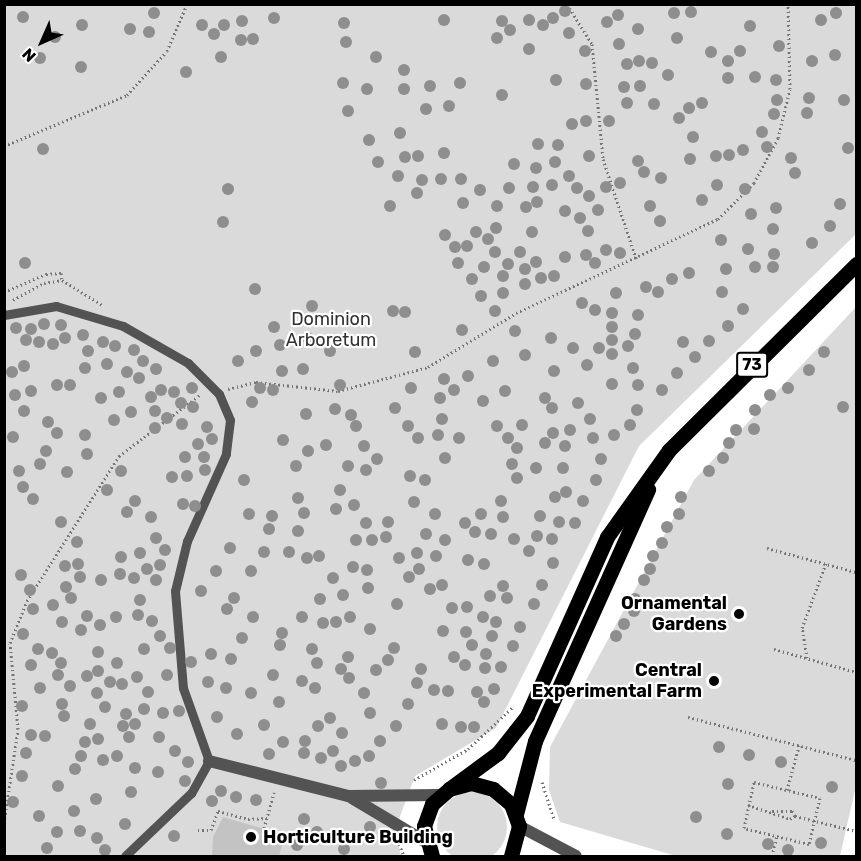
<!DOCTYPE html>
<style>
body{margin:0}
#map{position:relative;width:861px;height:861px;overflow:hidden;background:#fff;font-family:Rubik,sans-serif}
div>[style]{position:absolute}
.green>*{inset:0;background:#dadada}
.round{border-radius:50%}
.building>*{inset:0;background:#c3c3c3}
.path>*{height:3px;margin-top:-1.5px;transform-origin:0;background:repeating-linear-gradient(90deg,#757575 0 1.5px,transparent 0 4.5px)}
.service>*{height:9px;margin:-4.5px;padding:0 4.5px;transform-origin:4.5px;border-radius:4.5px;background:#535353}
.minor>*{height:12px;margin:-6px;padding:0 6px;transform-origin:6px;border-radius:6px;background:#535353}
.tertiary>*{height:12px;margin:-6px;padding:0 6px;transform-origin:6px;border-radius:6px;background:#535353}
.primary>*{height:15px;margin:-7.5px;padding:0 7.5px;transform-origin:7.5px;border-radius:7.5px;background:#000}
.trees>*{width:12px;height:12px;margin:-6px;border-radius:50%;background:#8e8e8e}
.dots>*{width:16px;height:16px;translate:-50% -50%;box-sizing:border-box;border:3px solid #fff;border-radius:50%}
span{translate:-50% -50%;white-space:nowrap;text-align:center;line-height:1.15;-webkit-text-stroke:4.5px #fff;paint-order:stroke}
.shield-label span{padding:2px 4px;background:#fff;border:2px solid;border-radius:4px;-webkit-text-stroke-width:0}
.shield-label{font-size:16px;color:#000;font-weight:700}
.park-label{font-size:18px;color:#313131}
.poi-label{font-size:18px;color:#000;font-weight:700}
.right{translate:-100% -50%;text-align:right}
.left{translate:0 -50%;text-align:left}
.frame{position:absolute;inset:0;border:6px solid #000;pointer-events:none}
.north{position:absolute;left:12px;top:12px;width:60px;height:60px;-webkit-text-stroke:4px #fff;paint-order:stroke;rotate:225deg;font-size:16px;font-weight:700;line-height:24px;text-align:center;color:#000}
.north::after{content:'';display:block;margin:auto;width:21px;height:27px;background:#000;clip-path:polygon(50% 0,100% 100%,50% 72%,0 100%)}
</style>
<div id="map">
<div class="green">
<i style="clip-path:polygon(5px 5px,856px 5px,856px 234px,639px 446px,496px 728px,415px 776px,395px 830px,401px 856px,5px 856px)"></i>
<i style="clip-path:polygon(856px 307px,856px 786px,840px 856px,676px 856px,560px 822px,549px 790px,550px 747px,694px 480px)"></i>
<i class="round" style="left:437px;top:792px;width:70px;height:70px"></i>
</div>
<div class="building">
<i style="clip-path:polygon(223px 817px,285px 835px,279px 856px,212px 856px,213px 837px)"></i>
</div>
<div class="path">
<i style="left:567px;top:4px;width:47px;rotate:58deg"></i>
<i style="left:592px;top:44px;width:116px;rotate:84.5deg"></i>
<i style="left:603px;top:159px;width:108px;rotate:71.6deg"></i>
<i style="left:4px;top:146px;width:133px;rotate:-22.5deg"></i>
<i style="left:127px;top:95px;width:59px;rotate:-47.7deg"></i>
<i style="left:167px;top:51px;width:51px;rotate:-66.9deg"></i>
<i style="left:4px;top:292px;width:46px;rotate:-23.2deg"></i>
<i style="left:46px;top:274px;width:15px;rotate:-4deg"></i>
<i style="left:61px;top:273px;width:7px;rotate:82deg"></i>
<i style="left:13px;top:300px;width:35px;rotate:-29deg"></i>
<i style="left:44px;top:283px;width:18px;rotate:-9deg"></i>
<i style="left:62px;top:280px;width:49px;rotate:31.8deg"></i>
<i style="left:228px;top:389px;width:29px;rotate:-14deg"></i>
<i style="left:256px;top:382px;width:82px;rotate:6.3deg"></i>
<i style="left:338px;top:391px;width:93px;rotate:-14.9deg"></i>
<i style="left:428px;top:367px;width:103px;rotate:-31.5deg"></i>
<i style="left:516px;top:313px;width:223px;rotate:-25deg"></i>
<i style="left:718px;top:219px;width:51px;rotate:-45deg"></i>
<i style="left:754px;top:183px;width:51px;rotate:-61.9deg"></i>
<i style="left:778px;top:138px;width:50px;rotate:-76.2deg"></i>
<i style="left:790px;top:89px;width:85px;rotate:-91.3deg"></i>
<i style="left:767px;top:548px;width:92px;rotate:15.1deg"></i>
<i style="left:774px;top:649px;width:85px;rotate:15.7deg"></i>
<i style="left:807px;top:658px;width:30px;rotate:-99deg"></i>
<i style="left:802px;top:628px;width:69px;rotate:-69.7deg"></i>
<i style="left:688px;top:717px;width:173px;rotate:14.4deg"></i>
<i style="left:414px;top:780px;width:62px;rotate:-29.9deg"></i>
<i style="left:468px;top:749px;width:63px;rotate:-43.1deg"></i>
<i style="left:542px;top:782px;width:39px;rotate:72deg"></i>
<i style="left:754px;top:782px;width:68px;rotate:13.6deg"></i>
<i style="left:820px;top:798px;width:47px;rotate:103.4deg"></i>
<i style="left:809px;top:844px;width:67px;rotate:-166.2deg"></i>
<i style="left:744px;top:828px;width:47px;rotate:-77.7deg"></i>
<i style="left:787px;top:790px;width:46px;rotate:-74.7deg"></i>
<i style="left:748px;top:805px;width:44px;rotate:18.4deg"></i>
<i style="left:790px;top:819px;width:6px;rotate:-31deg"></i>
<i style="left:795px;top:816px;width:6px;rotate:-121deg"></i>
<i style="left:792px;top:811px;width:22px;rotate:180deg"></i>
<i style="left:795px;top:816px;width:63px;rotate:13.8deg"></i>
<i style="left:4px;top:823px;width:95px;rotate:-81.5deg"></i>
<i style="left:18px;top:729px;width:86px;rotate:-95.3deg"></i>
<i style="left:10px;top:643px;width:45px;rotate:-68deg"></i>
<i style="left:27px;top:601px;width:172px;rotate:-57.6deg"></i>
<i style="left:119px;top:456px;width:103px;rotate:-37.1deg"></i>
<i style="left:264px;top:828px;width:37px;rotate:-74deg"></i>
<i style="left:198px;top:830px;width:13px"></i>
<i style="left:211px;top:830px;width:20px;rotate:-70deg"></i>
<i style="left:218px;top:811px;width:31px;rotate:15deg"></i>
<i style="left:248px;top:819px;width:19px;rotate:-3deg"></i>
<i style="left:399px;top:844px;width:13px;rotate:67deg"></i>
<i style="left:772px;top:856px;width:21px;rotate:-76deg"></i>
</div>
<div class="service">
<i style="left:4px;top:315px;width:53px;rotate:-9.8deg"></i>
<i style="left:56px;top:306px;width:70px;rotate:16.6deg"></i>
<i style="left:123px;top:326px;width:75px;rotate:29.6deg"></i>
<i style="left:188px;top:363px;width:44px;rotate:45deg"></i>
<i style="left:219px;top:394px;width:28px;rotate:67deg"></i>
<i style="left:230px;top:420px;width:34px;rotate:97deg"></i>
<i style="left:226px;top:454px;width:95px;rotate:114.1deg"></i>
<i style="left:187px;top:541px;width:51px;rotate:103.5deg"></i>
<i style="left:175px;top:591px;width:97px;rotate:85.3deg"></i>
<i style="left:183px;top:688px;width:77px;rotate:70.4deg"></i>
<i style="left:209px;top:761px;width:37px;rotate:119deg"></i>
<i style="left:191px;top:793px;width:91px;rotate:136.3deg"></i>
</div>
<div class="minor">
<i style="left:209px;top:761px;width:143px;rotate:14.1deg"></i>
<i style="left:348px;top:796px;width:91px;rotate:-0.6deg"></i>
<i style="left:352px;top:798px;width:84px;rotate:30.8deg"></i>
</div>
<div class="tertiary">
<i style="left:519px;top:826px;width:64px;rotate:27.8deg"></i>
</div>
<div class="primary">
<i style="left:449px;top:789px;width:61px;rotate:-36.3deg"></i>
<i style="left:498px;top:753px;width:47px;rotate:-51.9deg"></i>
<i style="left:527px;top:716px;width:196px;rotate:-65.9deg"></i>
<i style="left:607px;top:537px;width:107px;rotate:-54.5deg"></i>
<i style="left:669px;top:450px;width:264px;rotate:-44.8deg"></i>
<i style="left:516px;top:814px;width:75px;rotate:-75.4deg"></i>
<i style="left:535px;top:741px;width:276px;rotate:-65.8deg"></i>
<i style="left:432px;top:856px;width:31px;rotate:-105deg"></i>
<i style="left:424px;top:826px;width:23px;rotate:-70deg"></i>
<i style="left:432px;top:804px;width:23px;rotate:-41deg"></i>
<i style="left:449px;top:789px;width:23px;rotate:-15deg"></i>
<i style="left:471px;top:783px;width:23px;rotate:15deg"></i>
<i style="left:493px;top:789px;width:23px;rotate:40deg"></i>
<i style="left:511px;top:804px;width:23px;rotate:70deg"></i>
<i style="left:519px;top:826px;width:31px;rotate:105deg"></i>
</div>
<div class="trees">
<i style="left:565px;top:11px"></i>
<i style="left:691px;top:12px"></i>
<i style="left:154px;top:13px"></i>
<i style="left:674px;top:13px"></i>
<i style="left:836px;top:13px"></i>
<i style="left:618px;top:15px"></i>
<i style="left:23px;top:17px"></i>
<i style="left:274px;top:18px"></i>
<i style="left:553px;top:18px"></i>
<i style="left:444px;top:20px"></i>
<i style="left:529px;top:20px"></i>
<i style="left:821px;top:20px"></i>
<i style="left:242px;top:21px"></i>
<i style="left:502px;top:21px"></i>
<i style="left:607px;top:22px"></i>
<i style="left:344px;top:23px"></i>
<i style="left:82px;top:25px"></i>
<i style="left:202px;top:25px"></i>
<i style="left:224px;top:25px"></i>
<i style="left:543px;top:25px"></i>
<i style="left:750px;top:26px"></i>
<i style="left:130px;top:29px"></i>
<i style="left:638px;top:29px"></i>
<i style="left:510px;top:30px"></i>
<i style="left:149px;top:32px"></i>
<i style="left:569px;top:33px"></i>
<i style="left:214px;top:34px"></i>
<i style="left:55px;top:37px"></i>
<i style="left:497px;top:38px"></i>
<i style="left:677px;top:38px"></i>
<i style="left:253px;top:39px"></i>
<i style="left:241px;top:40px"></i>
<i style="left:346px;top:42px"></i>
<i style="left:619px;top:44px"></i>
<i style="left:779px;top:46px"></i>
<i style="left:529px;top:49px"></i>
<i style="left:585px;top:51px"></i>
<i style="left:740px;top:51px"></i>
<i style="left:711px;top:52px"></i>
<i style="left:835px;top:55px"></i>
<i style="left:221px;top:57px"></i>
<i style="left:376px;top:57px"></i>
<i style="left:40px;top:58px"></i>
<i style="left:639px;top:61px"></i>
<i style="left:728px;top:61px"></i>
<i style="left:812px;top:61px"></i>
<i style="left:652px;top:63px"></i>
<i style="left:627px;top:64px"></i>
<i style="left:81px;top:67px"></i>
<i style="left:404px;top:70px"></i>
<i style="left:186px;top:72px"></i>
<i style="left:668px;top:75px"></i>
<i style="left:755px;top:77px"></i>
<i style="left:728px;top:78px"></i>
<i style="left:556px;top:80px"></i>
<i style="left:776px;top:80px"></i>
<i style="left:343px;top:83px"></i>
<i style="left:460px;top:83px"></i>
<i style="left:586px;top:84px"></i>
<i style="left:430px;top:86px"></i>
<i style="left:640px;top:86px"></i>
<i style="left:624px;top:87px"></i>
<i style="left:367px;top:89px"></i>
<i style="left:404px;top:89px"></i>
<i style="left:502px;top:95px"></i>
<i style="left:809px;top:98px"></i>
<i style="left:777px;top:100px"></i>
<i style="left:844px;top:100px"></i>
<i style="left:627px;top:103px"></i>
<i style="left:702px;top:103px"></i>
<i style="left:654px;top:104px"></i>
<i style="left:449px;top:106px"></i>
<i style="left:689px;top:108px"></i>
<i style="left:426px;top:109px"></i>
<i style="left:348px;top:111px"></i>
<i style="left:807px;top:113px"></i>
<i style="left:774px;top:114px"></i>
<i style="left:679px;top:118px"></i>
<i style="left:586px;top:121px"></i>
<i style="left:609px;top:121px"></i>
<i style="left:572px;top:124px"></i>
<i style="left:762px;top:132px"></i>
<i style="left:400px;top:133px"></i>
<i style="left:693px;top:137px"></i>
<i style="left:369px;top:140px"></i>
<i style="left:538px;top:144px"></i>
<i style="left:558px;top:145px"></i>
<i style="left:767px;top:147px"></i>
<i style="left:848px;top:148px"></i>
<i style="left:43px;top:149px"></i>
<i style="left:743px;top:150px"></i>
<i style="left:444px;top:153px"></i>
<i style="left:729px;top:155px"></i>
<i style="left:418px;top:156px"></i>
<i style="left:589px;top:156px"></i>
<i style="left:716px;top:156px"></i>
<i style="left:405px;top:157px"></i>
<i style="left:791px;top:158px"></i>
<i style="left:690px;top:159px"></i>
<i style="left:638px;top:161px"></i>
<i style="left:378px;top:162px"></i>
<i style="left:555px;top:162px"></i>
<i style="left:514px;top:164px"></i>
<i style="left:536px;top:168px"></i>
<i style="left:644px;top:172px"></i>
<i style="left:795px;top:173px"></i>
<i style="left:398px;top:176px"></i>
<i style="left:569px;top:176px"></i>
<i style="left:661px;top:178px"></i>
<i style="left:441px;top:179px"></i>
<i style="left:461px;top:179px"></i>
<i style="left:422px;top:180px"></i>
<i style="left:620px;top:183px"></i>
<i style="left:552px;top:185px"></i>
<i style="left:717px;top:185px"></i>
<i style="left:533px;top:187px"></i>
<i style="left:606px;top:187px"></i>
<i style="left:509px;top:188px"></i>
<i style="left:577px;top:188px"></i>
<i style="left:228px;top:189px"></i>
<i style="left:745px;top:189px"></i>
<i style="left:480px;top:190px"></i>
<i style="left:417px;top:193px"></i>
<i style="left:589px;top:196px"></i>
<i style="left:702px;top:200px"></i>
<i style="left:537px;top:202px"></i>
<i style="left:463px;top:203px"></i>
<i style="left:840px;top:204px"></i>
<i style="left:390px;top:206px"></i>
<i style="left:497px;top:206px"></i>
<i style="left:650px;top:206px"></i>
<i style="left:526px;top:207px"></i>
<i style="left:776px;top:208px"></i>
<i style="left:598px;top:210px"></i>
<i style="left:565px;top:211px"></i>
<i style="left:751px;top:214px"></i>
<i style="left:580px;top:218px"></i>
<i style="left:660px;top:221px"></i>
<i style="left:223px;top:222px"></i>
<i style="left:830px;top:226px"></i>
<i style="left:496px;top:228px"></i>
<i style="left:773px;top:229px"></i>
<i style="left:588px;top:231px"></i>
<i style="left:476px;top:232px"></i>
<i style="left:532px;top:232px"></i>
<i style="left:445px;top:235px"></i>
<i style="left:488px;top:239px"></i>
<i style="left:721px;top:240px"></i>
<i style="left:812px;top:243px"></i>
<i style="left:467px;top:246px"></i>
<i style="left:455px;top:247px"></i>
<i style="left:748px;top:249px"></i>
<i style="left:606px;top:250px"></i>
<i style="left:495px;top:252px"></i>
<i style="left:520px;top:252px"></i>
<i style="left:620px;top:253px"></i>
<i style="left:774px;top:254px"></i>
<i style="left:586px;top:255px"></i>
<i style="left:565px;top:257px"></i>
<i style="left:536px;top:262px"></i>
<i style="left:25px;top:263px"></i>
<i style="left:458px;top:263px"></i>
<i style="left:595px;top:263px"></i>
<i style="left:508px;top:264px"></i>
<i style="left:484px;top:267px"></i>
<i style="left:755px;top:267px"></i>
<i style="left:773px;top:267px"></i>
<i style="left:525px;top:269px"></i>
<i style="left:726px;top:269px"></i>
<i style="left:689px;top:273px"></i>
<i style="left:503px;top:276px"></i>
<i style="left:554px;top:276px"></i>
<i style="left:541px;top:278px"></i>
<i style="left:472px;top:279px"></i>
<i style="left:672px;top:279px"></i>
<i style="left:525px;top:284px"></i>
<i style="left:646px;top:287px"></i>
<i style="left:255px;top:289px"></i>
<i style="left:658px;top:292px"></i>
<i style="left:722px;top:292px"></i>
<i style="left:503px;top:293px"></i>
<i style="left:616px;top:293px"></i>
<i style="left:481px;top:296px"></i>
<i style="left:582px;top:303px"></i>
<i style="left:312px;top:306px"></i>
<i style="left:743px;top:309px"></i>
<i style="left:595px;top:310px"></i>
<i style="left:393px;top:311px"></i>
<i style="left:495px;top:311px"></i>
<i style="left:405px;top:312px"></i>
<i style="left:612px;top:313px"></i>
<i style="left:638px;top:315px"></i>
<i style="left:44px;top:324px"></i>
<i style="left:61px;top:325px"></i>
<i style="left:728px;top:326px"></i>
<i style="left:274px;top:327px"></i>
<i style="left:612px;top:327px"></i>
<i style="left:16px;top:328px"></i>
<i style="left:31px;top:329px"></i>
<i style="left:462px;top:330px"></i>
<i style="left:515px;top:331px"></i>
<i style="left:635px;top:334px"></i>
<i style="left:83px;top:335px"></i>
<i style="left:65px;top:338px"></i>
<i style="left:308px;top:338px"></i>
<i style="left:551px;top:338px"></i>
<i style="left:26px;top:340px"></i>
<i style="left:612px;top:340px"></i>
<i style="left:709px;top:341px"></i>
<i style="left:39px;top:342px"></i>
<i style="left:103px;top:342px"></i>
<i style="left:683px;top:342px"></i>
<i style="left:53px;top:344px"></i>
<i style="left:280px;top:345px"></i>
<i style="left:115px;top:346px"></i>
<i style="left:628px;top:346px"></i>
<i style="left:573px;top:348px"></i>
<i style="left:599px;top:348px"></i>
<i style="left:134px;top:350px"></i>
<i style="left:88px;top:351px"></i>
<i style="left:256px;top:351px"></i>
<i style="left:330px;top:351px"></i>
<i style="left:415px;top:352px"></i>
<i style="left:824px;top:352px"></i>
<i style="left:612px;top:354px"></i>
<i style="left:525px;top:355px"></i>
<i style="left:695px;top:357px"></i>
<i style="left:143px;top:361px"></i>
<i style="left:238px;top:361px"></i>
<i style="left:493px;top:361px"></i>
<i style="left:107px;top:364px"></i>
<i style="left:587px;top:365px"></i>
<i style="left:24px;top:366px"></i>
<i style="left:85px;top:368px"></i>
<i style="left:633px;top:368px"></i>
<i style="left:156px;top:369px"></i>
<i style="left:303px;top:369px"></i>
<i style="left:809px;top:370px"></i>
<i style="left:282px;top:371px"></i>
<i style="left:554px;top:371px"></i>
<i style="left:12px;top:372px"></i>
<i style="left:127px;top:372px"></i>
<i style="left:677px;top:373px"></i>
<i style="left:468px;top:376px"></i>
<i style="left:139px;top:378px"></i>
<i style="left:444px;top:379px"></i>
<i style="left:612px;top:384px"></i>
<i style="left:57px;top:385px"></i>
<i style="left:70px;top:385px"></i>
<i style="left:340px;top:385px"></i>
<i style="left:638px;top:385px"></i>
<i style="left:192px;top:388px"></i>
<i style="left:260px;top:388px"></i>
<i style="left:411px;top:388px"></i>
<i style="left:788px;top:388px"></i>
<i style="left:161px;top:390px"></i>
<i style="left:273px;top:390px"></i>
<i style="left:454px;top:390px"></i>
<i style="left:662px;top:390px"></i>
<i style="left:31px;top:391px"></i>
<i style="left:505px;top:391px"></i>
<i style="left:119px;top:392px"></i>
<i style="left:174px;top:392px"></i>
<i style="left:15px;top:395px"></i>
<i style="left:770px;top:395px"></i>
<i style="left:151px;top:397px"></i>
<i style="left:101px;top:398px"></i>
<i style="left:440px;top:398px"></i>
<i style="left:545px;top:398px"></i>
<i style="left:483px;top:401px"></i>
<i style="left:252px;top:402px"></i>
<i style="left:181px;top:403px"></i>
<i style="left:578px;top:403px"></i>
<i style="left:193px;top:407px"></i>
<i style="left:843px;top:407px"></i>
<i style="left:395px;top:408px"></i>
<i style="left:552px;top:408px"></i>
<i style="left:335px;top:409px"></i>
<i style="left:637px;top:410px"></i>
<i style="left:755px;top:410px"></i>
<i style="left:24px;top:411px"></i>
<i style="left:155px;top:411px"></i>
<i style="left:131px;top:412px"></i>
<i style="left:306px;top:414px"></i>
<i style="left:351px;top:415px"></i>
<i style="left:167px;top:418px"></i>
<i style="left:442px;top:419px"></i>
<i style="left:590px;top:419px"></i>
<i style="left:114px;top:420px"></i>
<i style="left:48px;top:422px"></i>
<i style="left:182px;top:424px"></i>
<i style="left:522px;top:425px"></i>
<i style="left:630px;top:425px"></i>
<i style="left:356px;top:426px"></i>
<i style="left:408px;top:426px"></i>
<i style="left:497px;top:426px"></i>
<i style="left:207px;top:427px"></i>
<i style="left:155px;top:428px"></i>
<i style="left:754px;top:429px"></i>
<i style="left:570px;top:430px"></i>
<i style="left:736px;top:430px"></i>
<i style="left:57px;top:433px"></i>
<i style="left:553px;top:433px"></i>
<i style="left:85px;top:435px"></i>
<i style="left:438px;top:435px"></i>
<i style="left:614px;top:435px"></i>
<i style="left:13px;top:437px"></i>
<i style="left:418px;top:438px"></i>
<i style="left:459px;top:438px"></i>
<i style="left:508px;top:438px"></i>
<i style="left:593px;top:438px"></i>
<i style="left:212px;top:439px"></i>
<i style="left:283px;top:440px"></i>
<i style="left:545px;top:443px"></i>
<i style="left:729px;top:443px"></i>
<i style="left:198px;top:444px"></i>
<i style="left:326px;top:445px"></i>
<i style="left:364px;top:446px"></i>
<i style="left:565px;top:446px"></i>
<i style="left:517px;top:448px"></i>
<i style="left:46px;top:451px"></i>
<i style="left:308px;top:451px"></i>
<i style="left:87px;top:454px"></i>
<i style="left:185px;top:457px"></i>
<i style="left:204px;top:457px"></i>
<i style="left:445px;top:458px"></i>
<i style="left:723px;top:458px"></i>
<i style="left:377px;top:459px"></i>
<i style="left:601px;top:459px"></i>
<i style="left:40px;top:464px"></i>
<i style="left:512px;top:464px"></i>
<i style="left:296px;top:466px"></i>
<i style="left:348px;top:466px"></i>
<i style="left:536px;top:468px"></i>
<i style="left:563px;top:468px"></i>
<i style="left:205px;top:470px"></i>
<i style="left:366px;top:470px"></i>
<i style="left:19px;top:471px"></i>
<i style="left:121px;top:471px"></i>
<i style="left:709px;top:471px"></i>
<i style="left:67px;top:472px"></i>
<i style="left:187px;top:476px"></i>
<i style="left:410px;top:476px"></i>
<i style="left:172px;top:477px"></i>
<i style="left:517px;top:478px"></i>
<i style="left:244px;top:480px"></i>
<i style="left:425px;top:480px"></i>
<i style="left:596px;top:480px"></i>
<i style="left:23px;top:487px"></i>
<i style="left:107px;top:490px"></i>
<i style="left:340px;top:490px"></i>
<i style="left:566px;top:492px"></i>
<i style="left:555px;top:497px"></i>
<i style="left:681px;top:497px"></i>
<i style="left:298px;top:498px"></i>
<i style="left:33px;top:499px"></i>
<i style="left:135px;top:501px"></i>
<i style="left:501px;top:501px"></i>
<i style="left:583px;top:501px"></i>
<i style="left:414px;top:502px"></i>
<i style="left:183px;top:504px"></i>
<i style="left:354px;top:505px"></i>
<i style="left:195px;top:506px"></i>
<i style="left:336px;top:509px"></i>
<i style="left:127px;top:512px"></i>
<i style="left:304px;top:513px"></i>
<i style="left:249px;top:514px"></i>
<i style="left:435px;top:514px"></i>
<i style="left:481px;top:514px"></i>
<i style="left:679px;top:514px"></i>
<i style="left:272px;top:516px"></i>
<i style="left:540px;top:516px"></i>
<i style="left:151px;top:517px"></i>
<i style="left:503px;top:517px"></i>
<i style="left:61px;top:522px"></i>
<i style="left:388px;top:522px"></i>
<i style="left:559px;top:522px"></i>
<i style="left:366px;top:523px"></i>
<i style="left:465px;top:523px"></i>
<i style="left:575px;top:523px"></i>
<i style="left:667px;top:527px"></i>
<i style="left:269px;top:529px"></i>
<i style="left:298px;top:531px"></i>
<i style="left:475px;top:532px"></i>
<i style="left:426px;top:534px"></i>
<i style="left:491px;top:534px"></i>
<i style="left:537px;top:536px"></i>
<i style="left:386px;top:537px"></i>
<i style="left:156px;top:538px"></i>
<i style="left:514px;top:539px"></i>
<i style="left:552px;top:539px"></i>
<i style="left:356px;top:540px"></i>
<i style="left:372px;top:540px"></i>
<i style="left:445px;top:540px"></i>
<i style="left:77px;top:542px"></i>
<i style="left:662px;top:543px"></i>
<i style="left:230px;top:548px"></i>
<i style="left:165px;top:550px"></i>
<i style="left:529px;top:551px"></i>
<i style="left:264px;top:552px"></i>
<i style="left:289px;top:552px"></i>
<i style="left:140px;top:553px"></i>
<i style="left:417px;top:553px"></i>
<i style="left:319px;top:556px"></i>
<i style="left:436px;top:556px"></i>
<i style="left:653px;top:556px"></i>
<i style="left:121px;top:557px"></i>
<i style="left:307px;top:558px"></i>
<i style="left:399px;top:558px"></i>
<i style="left:468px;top:560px"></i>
<i style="left:553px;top:563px"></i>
<i style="left:78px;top:564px"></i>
<i style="left:484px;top:564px"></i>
<i style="left:160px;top:565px"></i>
<i style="left:65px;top:566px"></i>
<i style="left:353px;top:567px"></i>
<i style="left:147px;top:569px"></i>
<i style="left:419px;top:569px"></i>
<i style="left:650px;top:569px"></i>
<i style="left:367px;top:570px"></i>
<i style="left:216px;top:571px"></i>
<i style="left:251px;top:571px"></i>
<i style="left:120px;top:574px"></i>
<i style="left:21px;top:575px"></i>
<i style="left:80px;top:577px"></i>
<i style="left:409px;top:577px"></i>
<i style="left:134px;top:578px"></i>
<i style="left:333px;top:578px"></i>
<i style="left:101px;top:580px"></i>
<i style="left:156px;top:580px"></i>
<i style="left:644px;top:580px"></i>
<i style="left:442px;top:585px"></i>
<i style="left:542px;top:585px"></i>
<i style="left:503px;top:586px"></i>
<i style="left:66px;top:587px"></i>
<i style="left:368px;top:588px"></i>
<i style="left:430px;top:589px"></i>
<i style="left:30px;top:590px"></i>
<i style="left:201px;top:591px"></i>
<i style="left:343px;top:595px"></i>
<i style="left:490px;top:596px"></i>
<i style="left:71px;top:598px"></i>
<i style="left:234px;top:598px"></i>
<i style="left:507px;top:598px"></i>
<i style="left:320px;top:599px"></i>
<i style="left:635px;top:599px"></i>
<i style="left:140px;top:600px"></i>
<i style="left:397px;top:604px"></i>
<i style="left:534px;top:604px"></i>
<i style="left:53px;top:605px"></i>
<i style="left:467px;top:607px"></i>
<i style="left:452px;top:608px"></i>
<i style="left:33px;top:609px"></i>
<i style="left:227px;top:609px"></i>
<i style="left:634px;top:611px"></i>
<i style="left:138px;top:615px"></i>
<i style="left:87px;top:616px"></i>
<i style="left:116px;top:617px"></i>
<i style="left:253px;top:617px"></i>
<i style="left:302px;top:617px"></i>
<i style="left:350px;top:617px"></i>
<i style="left:483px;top:617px"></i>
<i style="left:152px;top:621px"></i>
<i style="left:62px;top:622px"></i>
<i style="left:336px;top:622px"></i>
<i style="left:496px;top:622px"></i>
<i style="left:323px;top:623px"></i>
<i style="left:624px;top:624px"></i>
<i style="left:100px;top:625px"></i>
<i style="left:520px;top:627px"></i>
<i style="left:370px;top:629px"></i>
<i style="left:81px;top:630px"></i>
<i style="left:443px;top:631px"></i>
<i style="left:466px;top:632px"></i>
<i style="left:282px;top:633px"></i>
<i style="left:23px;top:634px"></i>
<i style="left:160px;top:636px"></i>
<i style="left:492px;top:636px"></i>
<i style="left:616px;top:636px"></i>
<i style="left:242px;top:638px"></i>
<i style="left:280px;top:645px"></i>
<i style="left:472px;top:645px"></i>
<i style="left:513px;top:646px"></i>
<i style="left:170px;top:648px"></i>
<i style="left:394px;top:648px"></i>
<i style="left:38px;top:649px"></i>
<i style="left:144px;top:649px"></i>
<i style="left:312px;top:649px"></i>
<i style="left:98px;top:652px"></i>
<i style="left:52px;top:653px"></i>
<i style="left:211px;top:654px"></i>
<i style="left:486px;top:654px"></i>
<i style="left:348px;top:657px"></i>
<i style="left:454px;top:657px"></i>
<i style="left:231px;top:659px"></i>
<i style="left:388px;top:660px"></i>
<i style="left:191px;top:662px"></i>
<i style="left:61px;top:663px"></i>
<i style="left:117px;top:663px"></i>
<i style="left:317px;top:663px"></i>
<i style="left:31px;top:665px"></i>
<i style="left:465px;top:665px"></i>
<i style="left:501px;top:667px"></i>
<i style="left:485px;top:668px"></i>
<i style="left:341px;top:669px"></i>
<i style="left:421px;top:669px"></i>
<i style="left:376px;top:670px"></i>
<i style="left:98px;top:671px"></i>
<i style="left:58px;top:675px"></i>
<i style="left:167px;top:675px"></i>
<i style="left:273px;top:675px"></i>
<i style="left:87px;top:676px"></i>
<i style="left:137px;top:677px"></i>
<i style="left:349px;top:678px"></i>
<i style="left:302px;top:681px"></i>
<i style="left:110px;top:682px"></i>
<i style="left:208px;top:682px"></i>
<i style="left:417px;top:683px"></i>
<i style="left:122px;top:684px"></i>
<i style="left:70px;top:686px"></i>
<i style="left:40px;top:688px"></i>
<i style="left:226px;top:688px"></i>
<i style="left:315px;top:688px"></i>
<i style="left:494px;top:689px"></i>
<i style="left:434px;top:690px"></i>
<i style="left:448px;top:691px"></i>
<i style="left:148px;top:692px"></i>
<i style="left:477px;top:692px"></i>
<i style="left:97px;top:693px"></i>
<i style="left:251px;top:693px"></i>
<i style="left:364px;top:693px"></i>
<i style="left:279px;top:702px"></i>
<i style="left:484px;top:702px"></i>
<i style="left:62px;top:704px"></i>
<i style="left:408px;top:704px"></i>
<i style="left:22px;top:706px"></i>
<i style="left:105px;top:707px"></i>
<i style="left:144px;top:709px"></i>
<i style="left:179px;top:711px"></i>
<i style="left:163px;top:713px"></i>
<i style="left:370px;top:713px"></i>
<i style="left:126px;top:714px"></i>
<i style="left:64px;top:716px"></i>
<i style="left:217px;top:717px"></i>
<i style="left:330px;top:718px"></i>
<i style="left:90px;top:724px"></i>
<i style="left:135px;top:724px"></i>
<i style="left:442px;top:724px"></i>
<i style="left:264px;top:725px"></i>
<i style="left:123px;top:726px"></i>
<i style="left:318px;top:726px"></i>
<i style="left:396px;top:726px"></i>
<i style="left:461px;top:727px"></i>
<i style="left:474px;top:727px"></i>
<i style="left:342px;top:733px"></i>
<i style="left:237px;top:734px"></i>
<i style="left:31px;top:735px"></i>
<i style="left:45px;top:736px"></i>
<i style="left:129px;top:737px"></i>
<i style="left:159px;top:737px"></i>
<i style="left:98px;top:739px"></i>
<i style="left:305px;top:741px"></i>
<i style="left:380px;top:741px"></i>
<i style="left:85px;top:742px"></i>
<i style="left:283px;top:742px"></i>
<i style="left:719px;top:747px"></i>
<i style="left:175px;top:751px"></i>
<i style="left:333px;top:751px"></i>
<i style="left:26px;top:753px"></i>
<i style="left:304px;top:753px"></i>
<i style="left:269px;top:754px"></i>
<i style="left:749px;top:755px"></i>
<i style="left:81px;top:756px"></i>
<i style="left:117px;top:756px"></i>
<i style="left:369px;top:756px"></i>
<i style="left:321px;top:758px"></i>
<i style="left:103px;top:760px"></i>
<i style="left:355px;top:761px"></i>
<i style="left:188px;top:762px"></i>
<i style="left:781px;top:762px"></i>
<i style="left:341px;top:766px"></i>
<i style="left:135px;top:768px"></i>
<i style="left:75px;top:769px"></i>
<i style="left:158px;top:772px"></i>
<i style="left:22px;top:776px"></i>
<i style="left:185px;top:781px"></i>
<i style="left:381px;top:783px"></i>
<i style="left:728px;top:784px"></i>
<i style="left:58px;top:786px"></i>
<i style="left:832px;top:787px"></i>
<i style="left:221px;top:791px"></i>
<i style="left:131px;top:792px"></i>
<i style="left:236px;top:797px"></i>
<i style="left:96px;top:799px"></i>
<i style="left:256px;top:800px"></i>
<i style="left:212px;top:801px"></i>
<i style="left:13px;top:802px"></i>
<i style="left:74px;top:811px"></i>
<i style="left:39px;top:816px"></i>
<i style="left:696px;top:817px"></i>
<i style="left:304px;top:819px"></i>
<i style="left:125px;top:824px"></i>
<i style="left:370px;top:827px"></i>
<i style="left:80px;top:831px"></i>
<i style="left:57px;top:832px"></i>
<i style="left:317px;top:832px"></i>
<i style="left:727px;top:834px"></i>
<i style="left:174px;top:836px"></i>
<i style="left:97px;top:838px"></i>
<i style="left:821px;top:843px"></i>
<i style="left:768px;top:844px"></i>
<i style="left:297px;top:845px"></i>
<i style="left:47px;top:848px"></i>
<i style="left:344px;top:849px"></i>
<i style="left:105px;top:850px"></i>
<i style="left:788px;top:850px"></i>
</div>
<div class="dots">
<i style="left:739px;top:614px;background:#000"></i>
<i style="left:714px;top:681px;background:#000"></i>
<i style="left:251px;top:837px;background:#000"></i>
</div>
<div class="shield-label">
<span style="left:752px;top:365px">73</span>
</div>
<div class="park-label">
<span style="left:331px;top:330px">Dominion<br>Arboretum</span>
</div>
<div class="poi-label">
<span class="right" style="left:727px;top:614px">Ornamental<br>Gardens</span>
<span class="right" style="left:702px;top:681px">Central<br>Experimental Farm</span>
<span class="left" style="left:263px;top:837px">Horticulture Building</span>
</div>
<div class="frame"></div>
<div class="north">N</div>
</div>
